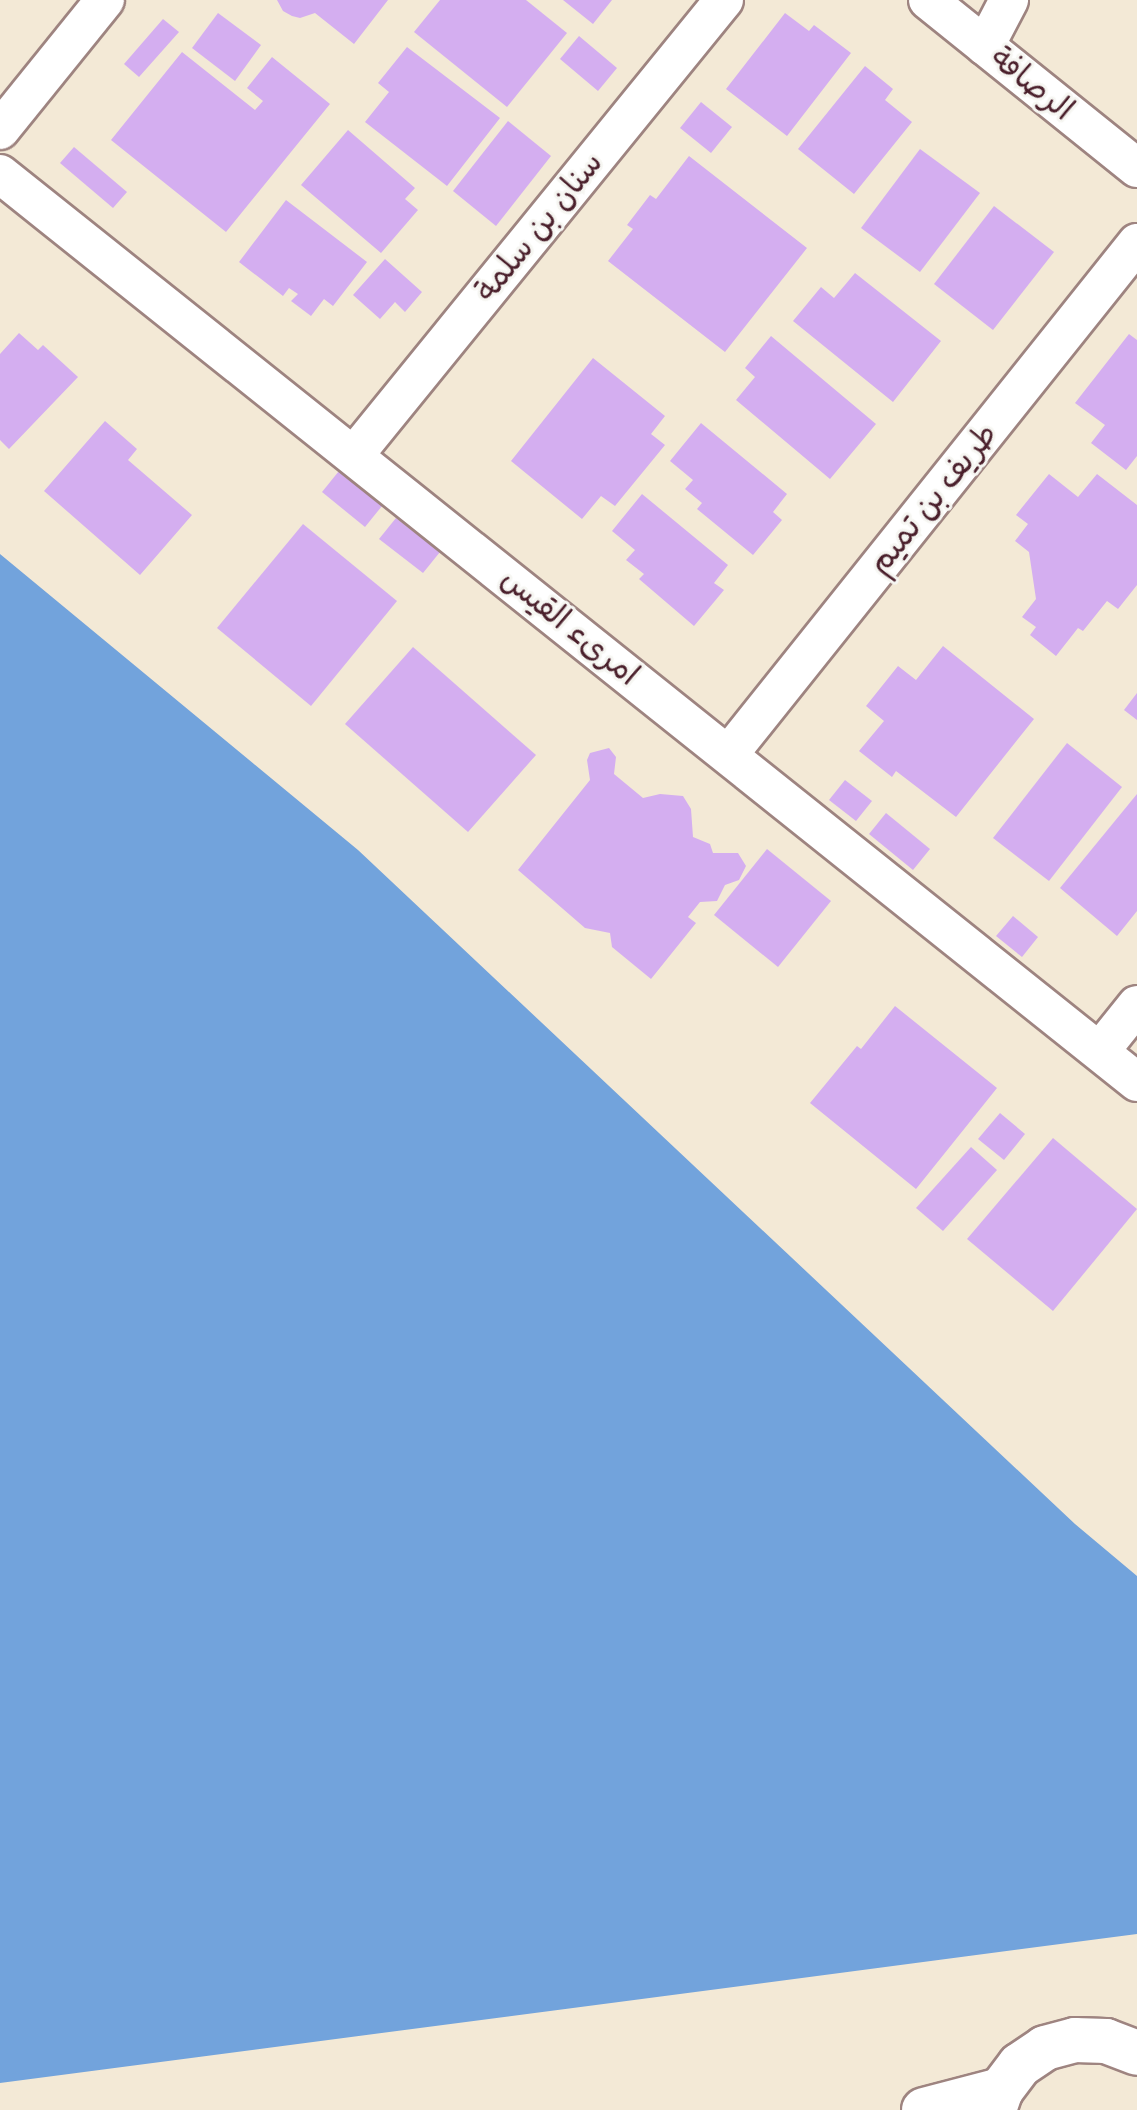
<!DOCTYPE html>
<meta charset="utf-8">
<style>
body{margin:0}
#map{position:relative;width:1137px;height:2110px;overflow:hidden;background:#f3e9d6;font-family:Caveat,"Playpen Sans Arabic",sans-serif}
div>[style]{position:absolute}
.water>*{inset:0;background:#72a3dc}
.building>*{inset:0;background:#d4aef0}
.roads{filter:drop-shadow(2px 0 #9e8480) drop-shadow(-2px 0 #9e8480) drop-shadow(0 2px #9e8480) drop-shadow(0 -2px #9e8480)}
.minor>*{height:38px;margin:-19px;padding:0 19px;transform-origin:19px;border-radius:19px;background:#fff}
.tertiary>*{height:44px;margin:-22px;padding:0 22px;transform-origin:22px;border-radius:22px;background:#fff}
span{translate:-50% -50%;white-space:nowrap;text-align:center;line-height:1.15;-webkit-text-stroke:6px #f6f6f2;paint-order:stroke}
.street-label{font-size:32px;color:#4a1f2b}
</style>
<div id="map">
<div class="water">
<i style="clip-path:polygon(0 554px,358px 850px,1075px 1524px,1137px 1576px,1137px 1934px,0 2083px)"></i>
</div>
<div class="building">
<i style="clip-path:polygon(277px 0,388px 0,354px 44px,315px 13px,300px 18px,292px 16px,283px 11px)"></i>
<i style="clip-path:polygon(440px 0,526px 0,567px 33px,507px 107px,414px 32px)"></i>
<i style="clip-path:polygon(563px 0,612px 0,593px 24px)"></i>
<i style="clip-path:polygon(218px 13px,261px 45px,235px 81px,192px 48px)"></i>
<i style="clip-path:polygon(785px 13px,809px 31px,814px 25px,851px 53px,787px 136px,726px 89px)"></i>
<i style="clip-path:polygon(163px 19px,179px 32px,139px 77px,124px 64px)"></i>
<i style="clip-path:polygon(579px 36px,617px 68px,598px 91px,560px 59px)"></i>
<i style="clip-path:polygon(407px 47px,500px 118px,447px 186px,365px 122px,389px 92px,378px 83px)"></i>
<i style="clip-path:polygon(182px 52px,255px 110px,263px 101px,247px 88px,272px 57px,330px 104px,226px 232px,111px 140px)"></i>
<i style="clip-path:polygon(865px 66px,893px 89px,885px 100px,912px 122px,854px 194px,798px 149px)"></i>
<i style="clip-path:polygon(701px 102px,732px 127px,711px 153px,680px 128px)"></i>
<i style="clip-path:polygon(508px 121px,551px 156px,496px 226px,453px 191px)"></i>
<i style="clip-path:polygon(348px 130px,415px 188px,405px 199px,418px 210px,381px 253px,301px 185px)"></i>
<i style="clip-path:polygon(74px 147px,127px 192px,113px 208px,60px 163px)"></i>
<i style="clip-path:polygon(920px 149px,980px 193px,920px 272px,861px 228px)"></i>
<i style="clip-path:polygon(689px 156px,807px 248px,725px 352px,608px 261px,633px 229px,627px 225px,650px 195px,656px 199px)"></i>
<i style="clip-path:polygon(286px 200px,367px 262px,333px 306px,324px 299px,311px 316px,291px 301px,298px 294px,289px 288px,283px 296px,239px 262px)"></i>
<i style="clip-path:polygon(994px 206px,1054px 252px,993px 330px,934px 284px)"></i>
<i style="clip-path:polygon(385px 259px,422px 292px,405px 312px,395px 302px,380px 319px,353px 295px)"></i>
<i style="clip-path:polygon(855px 273px,941px 341px,893px 402px,793px 321px,821px 287px,834px 298px)"></i>
<i style="clip-path:polygon(19px 333px,38px 350px,43px 345px,78px 377px,9px 449px,0 440px,0 354px)"></i>
<i style="clip-path:polygon(1129px 334px,1137px 340px,1137px 456px,1126px 470px,1091px 443px,1105px 425px,1075px 403px)"></i>
<i style="clip-path:polygon(771px 336px,876px 424px,830px 479px,736px 400px,755px 377px,745px 368px)"></i>
<i style="clip-path:polygon(593px 358px,665px 416px,651px 434px,665px 445px,615px 506px,601px 496px,582px 519px,511px 461px)"></i>
<i style="clip-path:polygon(105px 421px,137px 449px,128px 460px,192px 515px,140px 575px,44px 491px)"></i>
<i style="clip-path:polygon(701px 423px,787px 494px,773px 512px,782px 520px,753px 555px,697px 509px,702px 503px,685px 489px,693px 480px,670px 461px)"></i>
<i style="clip-path:polygon(339px 471px,382px 506px,365px 527px,322px 492px)"></i>
<i style="clip-path:polygon(1049px 474px,1078px 497px,1097px 474px,1137px 505px,1137px 585px,1118px 609px,1107px 601px,1083px 631px,1078px 628px,1056px 656px,1030px 635px,1036px 627px,1022px 617px,1036px 599px,1029px 552px,1015px 541px,1028px 524px,1016px 515px)"></i>
<i style="clip-path:polygon(642px 494px,728px 565px,714px 583px,724px 590px,694px 626px,639px 579px,644px 574px,626px 560px,635px 550px,612px 531px)"></i>
<i style="clip-path:polygon(396px 518px,440px 552px,423px 573px,379px 539px)"></i>
<i style="clip-path:polygon(303px 524px,397px 601px,311px 706px,217px 628px)"></i>
<i style="clip-path:polygon(943px 646px,1034px 719px,956px 817px,896px 771px,892px 777px,859px 751px,884px 721px,866px 706px,898px 666px,916px 680px)"></i>
<i style="clip-path:polygon(413px 647px,536px 755px,468px 832px,345px 724px)"></i>
<i style="clip-path:polygon(1137px 693px,1137px 720px,1124px 710px)"></i>
<i style="clip-path:polygon(1067px 743px,1122px 787px,1049px 881px,993px 838px)"></i>
<i style="clip-path:polygon(609px 748px,616px 757px,614px 774px,643px 798px,660px 794px,683px 796px,691px 809px,693px 837px,710px 844px,713px 853px,738px 853px,746px 866px,739px 880px,725px 885px,717px 901px,700px 902px,688px 917px,696px 923px,651px 979px,612px 947px,610px 933px,585px 928px,518px 870px,590px 780px,587px 760px,590px 753px)"></i>
<i style="clip-path:polygon(845px 780px,872px 801px,856px 821px,829px 800px)"></i>
<i style="clip-path:polygon(1137px 794px,1137px 911px,1117px 936px,1060px 888px)"></i>
<i style="clip-path:polygon(886px 813px,930px 849px,913px 870px,869px 834px)"></i>
<i style="clip-path:polygon(767px 849px,831px 901px,778px 967px,714px 915px)"></i>
<i style="clip-path:polygon(1013px 916px,1038px 937px,1022px 957px,996px 936px)"></i>
<i style="clip-path:polygon(895px 1006px,997px 1088px,916px 1189px,810px 1103px,857px 1046px,861px 1049px)"></i>
<i style="clip-path:polygon(1000px 1113px,1025px 1134px,1004px 1160px,978px 1139px)"></i>
<i style="clip-path:polygon(1053px 1138px,1137px 1209px,1053px 1311px,967px 1239px)"></i>
<i style="clip-path:polygon(971px 1147px,997px 1170px,943px 1231px,916px 1208px)"></i>
</div>
<div class="roads">
<div class="minor">
<i style="left:928px;top:0;width:268px;rotate:38.8deg"></i>
<i style="left:985px;top:46px;width:52px;rotate:-62.4deg"></i>
<i style="left:0;top:130px;width:167px;rotate:-51.1deg"></i>
<i style="left:0;top:174px;width:1455px;rotate:38.61deg"></i>
<i style="left:355px;top:454px;width:585px;rotate:-50.9deg"></i>
<i style="left:729px;top:754px;width:654px;rotate:-51.39deg"></i>
<i style="left:1100px;top:1051px;width:59px;rotate:-51.2deg"></i>
</div>
<div class="tertiary">
<i style="left:924px;top:2110px;width:80px;rotate:-14.6deg"></i>
<i style="left:994px;top:2110px;width:21px;rotate:-71deg"></i>
<i style="left:1001px;top:2090px;width:31px;rotate:-53deg"></i>
<i style="left:1020px;top:2065px;width:30px;rotate:-34deg"></i>
<i style="left:1045px;top:2048px;width:31px;rotate:-15deg"></i>
<i style="left:1075px;top:2040px;width:31px;rotate:2deg"></i>
<i style="left:1106px;top:2041px;width:33px;rotate:21deg"></i>
</div>
</div>
<div class="street-label">
<span style="left:1032px;top:84px;rotate:39deg">الرصافة</span>
<span style="left:539px;top:227px;rotate:-51deg">سنان بن سلمة</span>
<span style="left:933px;top:499px;rotate:-51deg">طريف بن تميم</span>
<span style="left:570px;top:627px;rotate:39deg">امرىء القيس</span>
</div>
</div>
